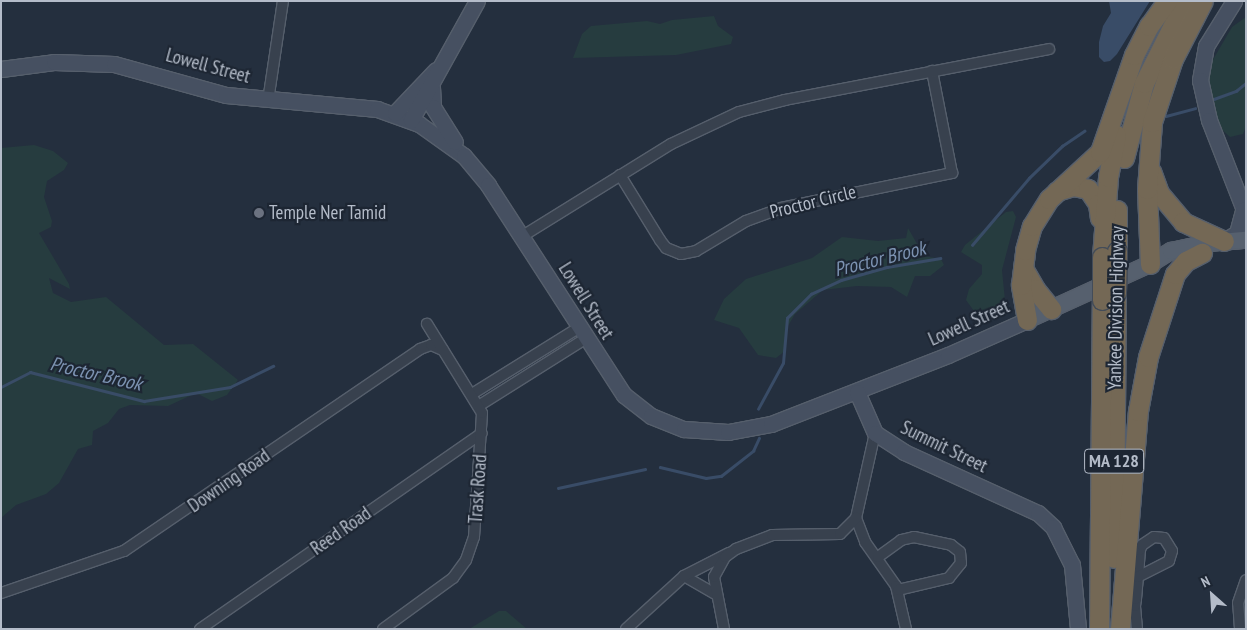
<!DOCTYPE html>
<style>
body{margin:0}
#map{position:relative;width:1247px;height:630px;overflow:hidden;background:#242f3e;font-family:"PT Sans Narrow",sans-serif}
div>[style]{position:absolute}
.green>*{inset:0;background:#263c3f}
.water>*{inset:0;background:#394c67}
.stream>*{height:2.5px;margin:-1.25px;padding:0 1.25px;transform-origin:1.25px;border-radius:1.25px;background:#394c67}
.roads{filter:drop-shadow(1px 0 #565f6c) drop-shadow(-1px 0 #565f6c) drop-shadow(0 1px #565f6c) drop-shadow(0 -1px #565f6c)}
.street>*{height:10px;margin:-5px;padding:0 5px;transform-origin:5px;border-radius:5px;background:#38414e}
.secondary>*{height:15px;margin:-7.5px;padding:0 7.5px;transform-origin:7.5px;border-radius:7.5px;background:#465061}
.primary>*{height:16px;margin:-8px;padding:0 8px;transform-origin:8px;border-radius:8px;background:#56606e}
.highway>*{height:19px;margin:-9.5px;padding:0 9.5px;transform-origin:9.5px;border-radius:9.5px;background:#746855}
.bridges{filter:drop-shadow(1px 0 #434c59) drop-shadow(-1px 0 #434c59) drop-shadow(0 1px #434c59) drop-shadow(0 -1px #434c59)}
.highway-bridge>*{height:19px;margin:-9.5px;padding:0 9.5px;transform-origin:9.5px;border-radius:9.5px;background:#746855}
.dots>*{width:14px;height:14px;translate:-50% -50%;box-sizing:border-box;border:2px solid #1d2633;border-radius:50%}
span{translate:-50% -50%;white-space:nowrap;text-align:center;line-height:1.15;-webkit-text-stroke:4.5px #1d2633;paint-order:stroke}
.shield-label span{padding:1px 4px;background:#1d2633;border:1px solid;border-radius:4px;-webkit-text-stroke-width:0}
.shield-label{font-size:18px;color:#b4bcc9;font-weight:700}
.street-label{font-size:19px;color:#b4bcc9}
.poi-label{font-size:19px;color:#b4bcc9}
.left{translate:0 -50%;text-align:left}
.water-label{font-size:20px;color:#7c92b1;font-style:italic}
.frame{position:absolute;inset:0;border:2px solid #b4bcc9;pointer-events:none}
.north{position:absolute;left:1187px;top:570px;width:50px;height:50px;-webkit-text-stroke:4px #1d2633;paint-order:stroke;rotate:334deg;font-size:14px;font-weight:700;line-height:20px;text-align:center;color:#b4bcc9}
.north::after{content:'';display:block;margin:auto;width:18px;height:22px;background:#b4bcc9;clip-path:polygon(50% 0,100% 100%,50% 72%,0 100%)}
</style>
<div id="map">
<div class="green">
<i style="clip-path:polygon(714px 16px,718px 26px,733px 37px,731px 44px,676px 55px,573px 58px,582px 34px,591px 26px,647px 21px,660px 24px,672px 20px)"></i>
<i style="clip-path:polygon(1246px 17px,1246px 126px,1243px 134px,1230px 137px,1218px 126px,1208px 81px,1211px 63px,1232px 27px)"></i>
<i style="clip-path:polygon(34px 145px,53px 151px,68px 163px,64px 170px,47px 181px,44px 197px,52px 221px,51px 227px,39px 233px,69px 284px,70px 289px,49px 278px,53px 293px,71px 302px,106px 297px,164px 345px,193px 344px,238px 380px,227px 395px,212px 401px,196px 393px,168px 406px,130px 405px,119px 409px,108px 423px,93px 431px,92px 445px,78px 449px,59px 483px,46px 494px,16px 505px,1px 518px,1px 148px)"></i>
<i style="clip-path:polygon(1013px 211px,1016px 217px,1002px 270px,1005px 300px,1000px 315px,987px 321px,979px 318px,966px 300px,969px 289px,982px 274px,982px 265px,961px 252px,965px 245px,1006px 212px)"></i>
<i style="clip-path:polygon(908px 228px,924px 256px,941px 259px,944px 265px,930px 276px,915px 276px,907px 297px,891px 287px,857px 286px,823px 290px,795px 314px,788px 326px,785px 351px,776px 358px,758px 355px,739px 328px,714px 320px,724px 299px,746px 279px,812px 258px,842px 237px,878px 241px,906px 238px)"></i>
<i style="clip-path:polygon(499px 611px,506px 611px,527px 629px,469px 629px)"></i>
</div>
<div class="water">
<i style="clip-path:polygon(1109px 1px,1150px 1px,1117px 54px,1110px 61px,1104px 62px,1099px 57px,1099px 42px,1103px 26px,1111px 13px)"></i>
</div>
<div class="stream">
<i style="left:1211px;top:100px;width:27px;rotate:-20deg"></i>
<i style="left:1236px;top:91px;width:13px;rotate:-39deg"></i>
<i style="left:1166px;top:116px;width:30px;rotate:-15deg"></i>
<i style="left:972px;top:245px;width:88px;rotate:-49.6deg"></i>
<i style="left:1029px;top:178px;width:46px;rotate:-44.1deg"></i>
<i style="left:1062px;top:146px;width:27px;rotate:-34deg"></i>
<i style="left:1px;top:387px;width:33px;rotate:-27deg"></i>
<i style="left:30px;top:372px;width:118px;rotate:14.3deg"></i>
<i style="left:144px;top:401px;width:87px;rotate:-9.2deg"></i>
<i style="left:230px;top:387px;width:48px;rotate:-26deg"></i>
<i style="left:758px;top:409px;width:52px;rotate:-61.5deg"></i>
<i style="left:783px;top:363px;width:45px;rotate:-84.9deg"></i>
<i style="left:787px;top:318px;width:34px;rotate:-45deg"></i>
<i style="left:811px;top:294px;width:33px;rotate:-25deg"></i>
<i style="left:841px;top:280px;width:48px;rotate:-15.8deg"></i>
<i style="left:887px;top:267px;width:54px;rotate:-9.6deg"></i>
<i style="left:660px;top:467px;width:47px;rotate:13.4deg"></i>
<i style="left:706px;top:478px;width:15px;rotate:-8deg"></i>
<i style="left:721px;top:476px;width:41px;rotate:-38deg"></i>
<i style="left:753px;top:451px;width:14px;rotate:-65deg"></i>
<i style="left:558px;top:488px;width:89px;rotate:-12.3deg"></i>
</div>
<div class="roads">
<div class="street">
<i style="left:268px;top:101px;width:101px;rotate:-81.5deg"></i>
<i style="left:620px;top:175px;width:76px;rotate:58.4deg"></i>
<i style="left:660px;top:240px;width:10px;rotate:53deg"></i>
<i style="left:666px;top:248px;width:16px;rotate:22deg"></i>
<i style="left:681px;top:254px;width:15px;rotate:-11deg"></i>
<i style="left:696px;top:251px;width:58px;rotate:-31deg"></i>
<i style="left:746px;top:221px;width:37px;rotate:-20deg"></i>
<i style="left:781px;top:208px;width:175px;rotate:-11.6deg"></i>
<i style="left:952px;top:173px;width:104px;rotate:-101.1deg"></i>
<i style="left:521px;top:237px;width:176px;rotate:-31.8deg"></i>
<i style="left:671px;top:144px;width:75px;rotate:-25.2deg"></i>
<i style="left:739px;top:112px;width:48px;rotate:-14.6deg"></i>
<i style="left:785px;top:100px;width:269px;rotate:-10.9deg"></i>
<i style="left:472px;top:394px;width:125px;rotate:-31.9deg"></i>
<i style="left:480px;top:405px;width:124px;rotate:-32.2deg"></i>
<i style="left:875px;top:433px;width:87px;rotate:102.6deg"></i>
<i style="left:856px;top:518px;width:26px;rotate:69deg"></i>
<i style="left:865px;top:542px;width:54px;rotate:54.8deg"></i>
<i style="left:896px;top:586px;width:44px;rotate:76.9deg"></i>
<i style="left:878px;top:557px;width:29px;rotate:-36deg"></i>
<i style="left:901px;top:540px;width:13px;rotate:-13deg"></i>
<i style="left:914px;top:537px;width:38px;rotate:12deg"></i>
<i style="left:951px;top:545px;width:11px;rotate:38deg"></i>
<i style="left:960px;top:552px;width:11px;rotate:85deg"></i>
<i style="left:961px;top:563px;width:19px;rotate:129deg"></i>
<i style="left:949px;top:578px;width:52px;rotate:166.8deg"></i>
<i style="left:684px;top:576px;width:36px;rotate:30deg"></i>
<i style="left:1px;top:593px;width:130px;rotate:-18.9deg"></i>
<i style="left:124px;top:551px;width:358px;rotate:-34.3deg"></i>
<i style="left:420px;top:349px;width:12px;rotate:-20deg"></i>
<i style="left:431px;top:345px;width:13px;rotate:23deg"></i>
<i style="left:200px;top:629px;width:343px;rotate:-34.8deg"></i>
<i style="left:383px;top:629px;width:87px;rotate:-36.1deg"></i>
<i style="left:453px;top:578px;width:22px;rotate:-54deg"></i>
<i style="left:466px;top:560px;width:24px;rotate:-71deg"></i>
<i style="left:474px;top:537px;width:124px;rotate:-86.3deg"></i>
<i style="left:482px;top:413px;width:105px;rotate:-121.7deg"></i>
<i style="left:626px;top:629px;width:79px;rotate:-42.4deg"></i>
<i style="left:684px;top:576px;width:51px;rotate:-27.1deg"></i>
<i style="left:724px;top:629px;width:53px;rotate:-100.9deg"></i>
<i style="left:714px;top:577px;width:23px;rotate:-61deg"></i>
<i style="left:725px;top:557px;width:14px;rotate:-36deg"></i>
<i style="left:736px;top:549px;width:39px;rotate:-21deg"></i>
<i style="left:772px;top:535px;width:68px;rotate:-0.8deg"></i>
<i style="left:840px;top:534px;width:23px;rotate:-45deg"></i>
<i style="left:1137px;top:629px;width:23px;rotate:-95deg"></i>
<i style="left:1135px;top:606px;width:7px;rotate:-82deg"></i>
<i style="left:1136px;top:599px;width:22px;rotate:-85deg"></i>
<i style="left:1138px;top:577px;width:27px;rotate:-86deg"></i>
<i style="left:1140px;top:550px;width:5px;rotate:-68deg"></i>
<i style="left:1142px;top:545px;width:14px;rotate:-34deg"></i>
<i style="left:1154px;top:537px;width:10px;rotate:6deg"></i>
<i style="left:1164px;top:538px;width:15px;rotate:58deg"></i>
<i style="left:1172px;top:551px;width:10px;rotate:107deg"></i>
<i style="left:1169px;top:561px;width:35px;rotate:153deg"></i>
<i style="left:1240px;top:629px;width:26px;rotate:-94deg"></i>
<i style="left:1238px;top:603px;width:24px;rotate:-71deg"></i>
</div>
<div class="secondary">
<i style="left:1234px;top:1px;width:53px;rotate:121.9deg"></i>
<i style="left:1206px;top:46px;width:35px;rotate:100deg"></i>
<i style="left:1200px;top:80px;width:41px;rotate:77.3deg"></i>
<i style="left:1209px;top:120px;width:102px;rotate:68.7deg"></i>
<i style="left:1px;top:69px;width:53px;rotate:-7.5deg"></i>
<i style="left:54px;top:62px;width:60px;rotate:1.9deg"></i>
<i style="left:114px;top:64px;width:116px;rotate:15.5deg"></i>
<i style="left:226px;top:95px;width:152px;rotate:5.3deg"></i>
<i style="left:377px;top:109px;width:45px;rotate:19.7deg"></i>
<i style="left:419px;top:124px;width:55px;rotate:35.4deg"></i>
<i style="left:464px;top:156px;width:38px;rotate:50deg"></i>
<i style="left:488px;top:185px;width:250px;rotate:57.1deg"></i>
<i style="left:624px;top:395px;width:34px;rotate:38deg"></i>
<i style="left:651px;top:416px;width:35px;rotate:22deg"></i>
<i style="left:684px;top:429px;width:44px;rotate:3.9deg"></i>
<i style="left:728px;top:432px;width:44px;rotate:-10.5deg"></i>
<i style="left:771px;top:424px;width:190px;rotate:-21.3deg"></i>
<i style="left:948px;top:355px;width:86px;rotate:-23.9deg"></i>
<i style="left:432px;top:87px;width:20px;rotate:87deg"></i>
<i style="left:433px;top:107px;width:41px;rotate:57.8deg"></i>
<i style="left:395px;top:113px;width:59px;rotate:-46.4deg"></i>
<i style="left:411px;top:120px;width:136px;rotate:-61deg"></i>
<i style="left:1224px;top:241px;width:15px;rotate:-32deg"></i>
<i style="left:1237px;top:233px;width:24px;rotate:-75deg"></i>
<i style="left:857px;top:392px;width:45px;rotate:66.3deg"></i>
<i style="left:875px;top:433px;width:35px;rotate:33deg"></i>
<i style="left:904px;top:452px;width:147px;rotate:24.5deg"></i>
<i style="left:1038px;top:513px;width:21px;rotate:43deg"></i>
<i style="left:1053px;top:527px;width:42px;rotate:63.4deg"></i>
<i style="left:1072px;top:565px;width:64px;rotate:84.6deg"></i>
</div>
<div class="primary">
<i style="left:1027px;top:320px;width:135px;rotate:-24.5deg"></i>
<i style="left:1150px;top:264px;width:25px;rotate:-32deg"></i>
<i style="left:1171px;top:251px;width:39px;rotate:-12deg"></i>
<i style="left:1209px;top:243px;width:37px;rotate:-5deg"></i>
</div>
<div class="highway">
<i style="left:1124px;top:158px;width:78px;rotate:-75.1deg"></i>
<i style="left:1144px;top:83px;width:92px;rotate:-63.4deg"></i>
<i style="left:1151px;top:171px;width:23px;rotate:70deg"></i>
<i style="left:1159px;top:193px;width:38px;rotate:50deg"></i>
<i style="left:1183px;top:222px;width:45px;rotate:24.9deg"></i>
<i style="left:1057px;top:191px;width:17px;rotate:-17deg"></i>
<i style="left:1073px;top:186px;width:15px;rotate:11deg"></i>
<i style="left:1088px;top:189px;width:18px;rotate:56deg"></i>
<i style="left:1098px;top:204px;width:14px;rotate:82deg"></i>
<i style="left:1117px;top:251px;width:41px;rotate:-90deg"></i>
<i style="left:1102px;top:257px;width:80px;rotate:-85.7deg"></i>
<i style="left:1108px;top:177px;width:43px;rotate:-79.2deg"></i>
<i style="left:1150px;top:264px;width:75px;rotate:-92.3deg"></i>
<i style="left:1147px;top:189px;width:67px;rotate:-85.7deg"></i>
<i style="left:1152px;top:122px;width:66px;rotate:-71.6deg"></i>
<i style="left:1173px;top:59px;width:65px;rotate:-62.7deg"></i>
<i style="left:1023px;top:268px;width:24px;rotate:60deg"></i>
<i style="left:1035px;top:289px;width:26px;rotate:51deg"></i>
<i style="left:1027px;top:320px;width:36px;rotate:-100deg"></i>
<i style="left:1021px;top:285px;width:35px;rotate:-83deg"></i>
<i style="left:1025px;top:250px;width:25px;rotate:-74deg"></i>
<i style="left:1032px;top:226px;width:32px;rotate:-58deg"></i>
<i style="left:1049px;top:199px;width:69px;rotate:-42.7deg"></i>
<i style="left:1100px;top:152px;width:103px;rotate:-70.7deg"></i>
<i style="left:1134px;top:55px;width:33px;rotate:-63deg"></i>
<i style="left:1149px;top:26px;width:31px;rotate:-54deg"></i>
<i style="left:1114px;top:558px;width:265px;rotate:-89.6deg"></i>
<i style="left:1099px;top:629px;width:329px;rotate:-89.5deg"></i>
<i style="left:1120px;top:629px;width:219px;rotate:-85.3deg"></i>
<i style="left:1138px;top:411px;width:55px;rotate:-79.5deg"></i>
<i style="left:1148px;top:357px;width:87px;rotate:-72deg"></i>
<i style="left:1175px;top:274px;width:17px;rotate:-50deg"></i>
<i style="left:1186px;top:261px;width:18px;rotate:-27deg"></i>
</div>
</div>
<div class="bridges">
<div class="highway-bridge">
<i style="left:1116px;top:293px;width:42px;rotate:-88.6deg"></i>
<i style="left:1102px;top:300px;width:43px;rotate:-90deg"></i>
</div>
</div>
<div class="dots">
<i style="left:259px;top:213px;background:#6b7280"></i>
</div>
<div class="shield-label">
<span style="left:1114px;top:461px">MA 128</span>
</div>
<div class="street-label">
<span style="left:208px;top:66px;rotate:15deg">Lowell Street</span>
<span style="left:813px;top:202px;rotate:-14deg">Proctor Circle</span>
<span style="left:586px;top:301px;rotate:58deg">Lowell Street</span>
<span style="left:1116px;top:308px;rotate:-89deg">Yankee Division Highway</span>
<span style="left:969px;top:323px;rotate:-24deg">Lowell Street</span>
<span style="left:944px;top:447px;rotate:26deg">Summit Street</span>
<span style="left:229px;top:481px;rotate:-35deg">Downing Road</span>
<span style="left:478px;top:489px;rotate:-86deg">Trask Road</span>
<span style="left:341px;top:531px;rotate:-35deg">Reed Road</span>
</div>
<div class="poi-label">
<span class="left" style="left:269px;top:213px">Temple Ner Tamid</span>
</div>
<div class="water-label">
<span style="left:880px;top:259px;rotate:-14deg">Proctor Brook</span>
<span style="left:96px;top:374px;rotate:13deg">Proctor Brook</span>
</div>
<div class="frame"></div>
<div class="north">N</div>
</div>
